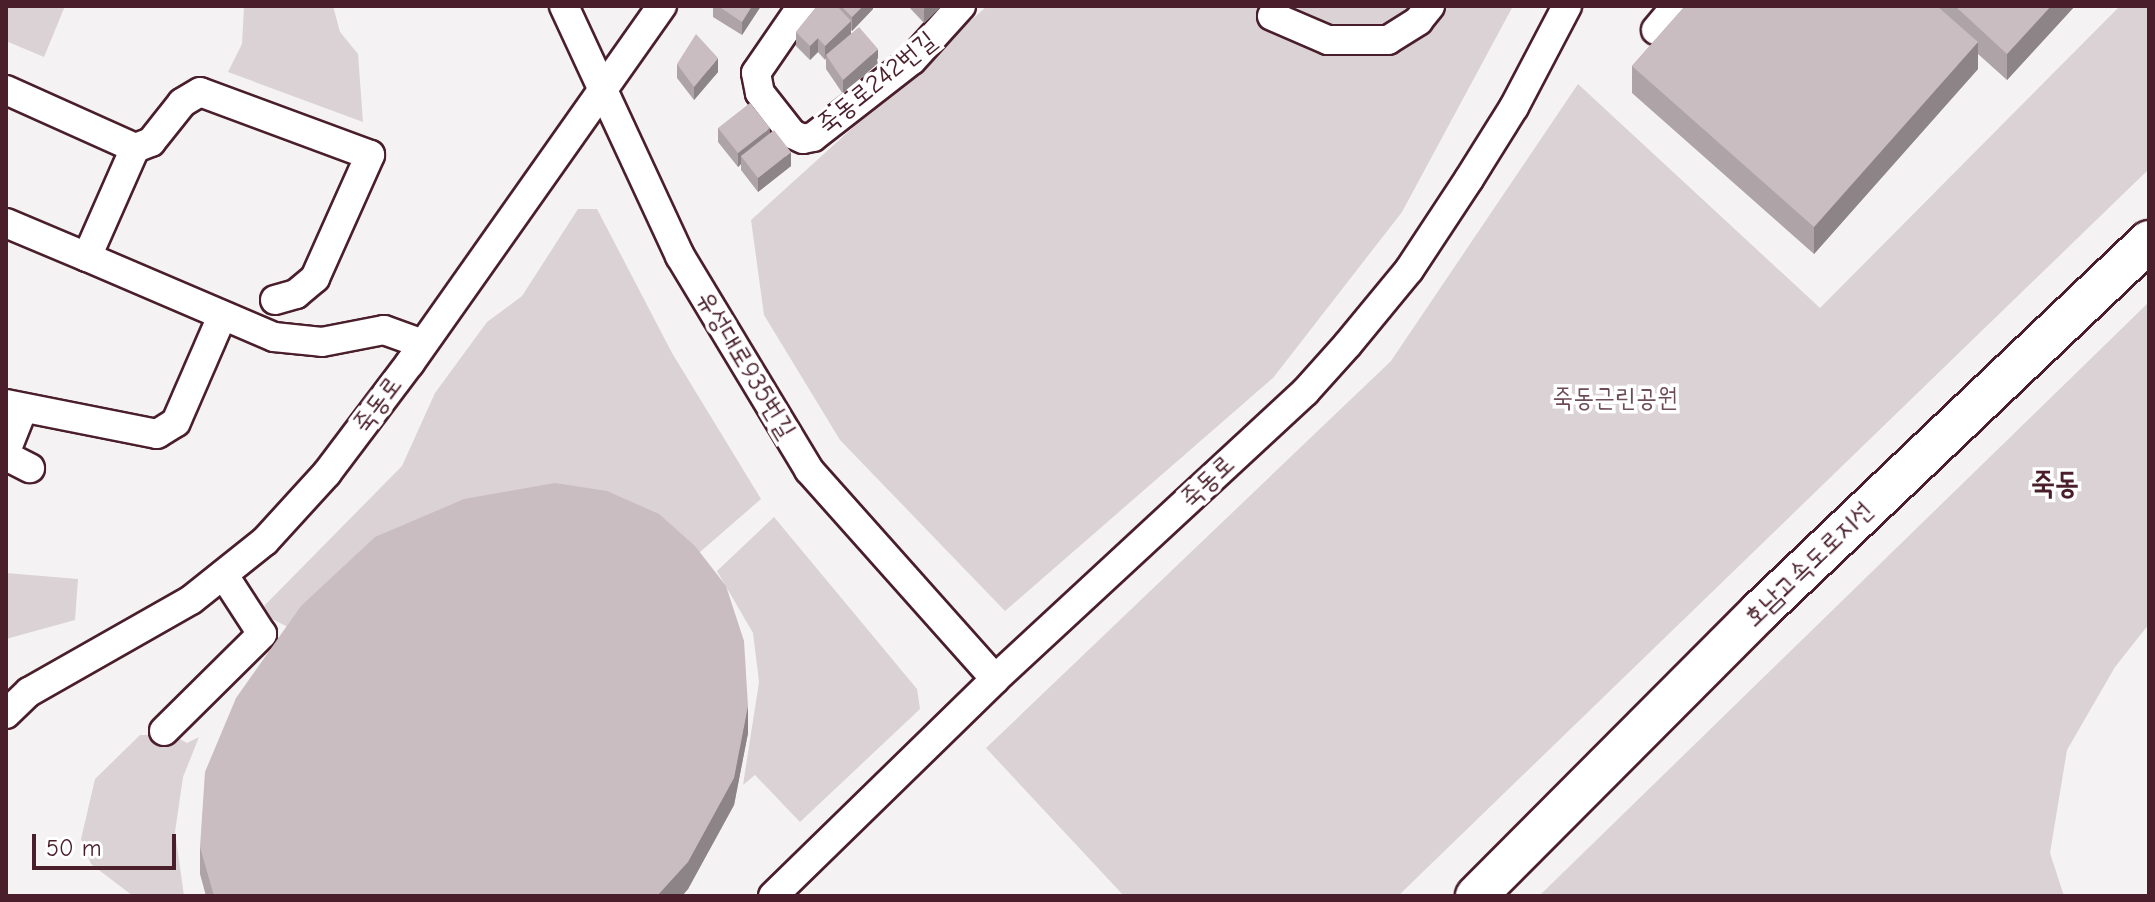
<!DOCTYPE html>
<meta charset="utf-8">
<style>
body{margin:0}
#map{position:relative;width:2155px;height:902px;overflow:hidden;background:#f4f2f2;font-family:"Comic Neue","Poor Story",sans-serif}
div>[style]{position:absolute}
.green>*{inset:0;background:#dbd2d5}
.roads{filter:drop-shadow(2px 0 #4a1f2b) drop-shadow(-2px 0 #4a1f2b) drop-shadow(0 2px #4a1f2b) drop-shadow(0 -2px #4a1f2b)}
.minor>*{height:28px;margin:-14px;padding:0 14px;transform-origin:14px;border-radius:14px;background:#fff}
.highway>*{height:40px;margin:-20px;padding:0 20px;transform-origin:20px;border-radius:20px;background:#fff}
.wall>*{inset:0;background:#aea3a6}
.shaded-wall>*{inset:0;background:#8d8487}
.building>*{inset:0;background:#cabdc1}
span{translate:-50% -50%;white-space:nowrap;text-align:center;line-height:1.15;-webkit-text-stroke:7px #fff;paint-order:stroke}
.street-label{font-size:26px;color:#4a1f2b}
.park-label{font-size:26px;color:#6e4c56}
.quarter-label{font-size:30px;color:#4a1f2b;font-weight:700}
.frame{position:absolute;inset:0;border:8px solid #4a1f2b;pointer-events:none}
.scale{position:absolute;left:32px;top:834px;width:144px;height:36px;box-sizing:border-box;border:4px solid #4a1f2b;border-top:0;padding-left:10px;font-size:24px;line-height:28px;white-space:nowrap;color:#4a1f2b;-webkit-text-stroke:6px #fff;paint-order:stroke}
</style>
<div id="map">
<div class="green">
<i style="clip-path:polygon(6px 6px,65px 6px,44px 57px,6px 41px)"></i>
<i style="clip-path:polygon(244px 6px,333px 6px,340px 32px,358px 54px,363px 122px,228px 72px,242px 44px)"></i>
<i style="clip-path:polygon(987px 6px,1513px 6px,1402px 212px,1273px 378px,1005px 611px,840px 440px,764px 315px,751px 220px)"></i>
<i style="clip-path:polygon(2120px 6px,2149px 6px,2149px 169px,1398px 896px,1124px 896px,986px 748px,1391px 361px,1578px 84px,1820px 308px)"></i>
<i style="clip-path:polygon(578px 209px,597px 209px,672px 353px,761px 499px,700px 552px,288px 627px,272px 619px,264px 606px,402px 466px,435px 393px,487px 322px,522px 296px)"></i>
<i style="clip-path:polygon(2149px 302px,2149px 624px,2115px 667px,2067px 750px,2050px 853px,2064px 896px,1539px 896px)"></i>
<i style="clip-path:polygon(774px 517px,917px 689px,920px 709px,800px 822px,755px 775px,743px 785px,759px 682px,753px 633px,717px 571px)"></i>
<i style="clip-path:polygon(6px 573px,78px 579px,75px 620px,6px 639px)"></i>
<i style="clip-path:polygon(140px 735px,158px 735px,170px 745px,178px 738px,187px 743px,199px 737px,183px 777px,175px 832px,184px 896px,133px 896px,91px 864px,81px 839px,95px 779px)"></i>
</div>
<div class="roads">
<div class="minor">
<i style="left:564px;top:6px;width:276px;rotate:65.1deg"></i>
<i style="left:680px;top:256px;width:250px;rotate:58.9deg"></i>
<i style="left:809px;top:470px;width:280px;rotate:48.3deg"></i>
<i style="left:802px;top:6px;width:81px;rotate:124.5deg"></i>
<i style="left:756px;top:73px;width:20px;rotate:79deg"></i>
<i style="left:760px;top:93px;width:52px;rotate:52deg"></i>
<i style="left:792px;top:134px;width:12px;rotate:24deg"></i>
<i style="left:803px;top:139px;width:10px;rotate:-11deg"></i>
<i style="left:813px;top:137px;width:125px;rotate:-37.9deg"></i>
<i style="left:912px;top:60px;width:73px;rotate:-47.8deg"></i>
<i style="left:1272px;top:16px;width:61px;rotate:23.2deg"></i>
<i style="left:1328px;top:40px;width:60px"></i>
<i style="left:1388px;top:40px;width:36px;rotate:-32deg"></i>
<i style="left:1418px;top:21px;width:19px;rotate:-51deg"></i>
<i style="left:1656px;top:30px;width:31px;rotate:-50deg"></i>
<i style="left:6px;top:90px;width:141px;rotate:24.2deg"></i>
<i style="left:6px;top:223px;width:88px;rotate:22.8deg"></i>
<i style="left:275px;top:300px;width:22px;rotate:-16deg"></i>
<i style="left:296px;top:294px;width:25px;rotate:-40deg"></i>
<i style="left:315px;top:278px;width:135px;rotate:-65.9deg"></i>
<i style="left:370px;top:155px;width:181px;rotate:-159.7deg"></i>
<i style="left:200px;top:92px;width:21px;rotate:149deg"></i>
<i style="left:182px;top:103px;width:50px;rotate:128.5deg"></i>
<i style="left:151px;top:142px;width:17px;rotate:159deg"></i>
<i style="left:135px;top:148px;width:119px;rotate:113.8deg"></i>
<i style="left:87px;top:257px;width:203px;rotate:23.2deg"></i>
<i style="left:274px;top:337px;width:48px;rotate:5.9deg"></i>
<i style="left:322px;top:342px;width:63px;rotate:-11deg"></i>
<i style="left:384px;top:330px;width:41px;rotate:19.7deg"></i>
<i style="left:6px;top:404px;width:154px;rotate:11.2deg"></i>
<i style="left:157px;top:434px;width:22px;rotate:-32deg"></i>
<i style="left:176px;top:422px;width:116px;rotate:-66.5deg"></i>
<i style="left:6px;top:451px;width:43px;rotate:-68.2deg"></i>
<i style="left:6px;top:456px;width:27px;rotate:27deg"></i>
<i style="left:6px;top:714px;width:32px;rotate:-44deg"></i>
<i style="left:29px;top:692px;width:186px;rotate:-29.6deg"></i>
<i style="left:191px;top:600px;width:95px;rotate:-38.6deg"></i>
<i style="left:265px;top:541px;width:92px;rotate:-47.6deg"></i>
<i style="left:327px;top:473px;width:138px;rotate:-53deg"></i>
<i style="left:410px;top:363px;width:437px;rotate:-54.8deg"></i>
<i style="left:164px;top:731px;width:138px;rotate:-44.7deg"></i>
<i style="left:262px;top:634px;width:68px;rotate:-123deg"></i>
<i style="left:773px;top:896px;width:310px;rotate:-44.3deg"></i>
<i style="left:995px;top:679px;width:422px;rotate:-42.8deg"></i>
<i style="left:1305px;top:392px;width:64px;rotate:-48.1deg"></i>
<i style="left:1348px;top:344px;width:96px;rotate:-50.5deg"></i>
<i style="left:1409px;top:270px;width:109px;rotate:-56.6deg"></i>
<i style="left:1469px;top:179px;width:85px;rotate:-58deg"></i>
<i style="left:1514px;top:107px;width:114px;rotate:-62.3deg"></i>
</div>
<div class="highway">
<i style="left:1476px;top:896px;width:401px;rotate:-45.1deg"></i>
<i style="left:1759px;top:612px;width:538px;rotate:-43.57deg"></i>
</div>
</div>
<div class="wall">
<i style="clip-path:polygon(713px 6px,761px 6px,742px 35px,713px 17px)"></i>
<i style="clip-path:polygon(817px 6px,873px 6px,873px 9px,852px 31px,851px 30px,851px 33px,878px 63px,843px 94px,826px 69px,826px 58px,825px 60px,818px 52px,810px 60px,796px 46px,796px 32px)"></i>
<i style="clip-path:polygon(908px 6px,942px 6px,924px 23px)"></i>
<i style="clip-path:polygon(1685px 6px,2075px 6px,2007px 80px,1978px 54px,1978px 69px,1814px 254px,1632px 93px,1632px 66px)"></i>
<i style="clip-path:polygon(677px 64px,718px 72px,694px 100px,677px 78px)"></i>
<i style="clip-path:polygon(718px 128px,770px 133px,791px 166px,758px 192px,741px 170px,741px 164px,738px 167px,718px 142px)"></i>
<i style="clip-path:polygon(748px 733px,734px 805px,688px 889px,682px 896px,206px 896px,200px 874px,200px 847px)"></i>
</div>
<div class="shaded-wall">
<i style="clip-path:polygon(752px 6px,761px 6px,742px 35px,742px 22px)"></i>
<i style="clip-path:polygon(863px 6px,873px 6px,873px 9px,852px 31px,852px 17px)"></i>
<i style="clip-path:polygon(927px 6px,942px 6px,924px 23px,924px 9px)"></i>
<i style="clip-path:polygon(2051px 6px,2075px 6px,2007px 80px,2007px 54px)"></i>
<i style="clip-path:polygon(851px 21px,851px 34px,826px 55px,825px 60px,825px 46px)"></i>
<i style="clip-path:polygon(818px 38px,818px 52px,810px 60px,810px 46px)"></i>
<i style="clip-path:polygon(1978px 42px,1978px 69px,1814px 254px,1814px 227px)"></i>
<i style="clip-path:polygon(878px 49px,878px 63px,843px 94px,843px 80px)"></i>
<i style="clip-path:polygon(718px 58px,718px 72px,694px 100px,694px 87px)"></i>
<i style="clip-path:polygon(770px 128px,770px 141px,741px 156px,741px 164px,738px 167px,738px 153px)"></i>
<i style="clip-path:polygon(791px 152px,791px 166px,758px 192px,758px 178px)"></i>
<i style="clip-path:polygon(748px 706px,748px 733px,734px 805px,688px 889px,682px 896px,657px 896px)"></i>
</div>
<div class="building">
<i style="clip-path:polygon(718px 6px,752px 6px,742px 22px)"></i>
<i style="clip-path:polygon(817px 6px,837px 6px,851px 21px,825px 46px,818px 38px,810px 46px,796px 32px)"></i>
<i style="clip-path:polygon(841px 6px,863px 6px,852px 17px)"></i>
<i style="clip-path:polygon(1685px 6px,1937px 6px,1978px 42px,1814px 227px,1632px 66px)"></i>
<i style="clip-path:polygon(1955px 6px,2051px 6px,2007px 54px)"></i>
<i style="clip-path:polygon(859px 27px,878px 49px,843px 80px,826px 55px)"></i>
<i style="clip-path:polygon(696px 34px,718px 58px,694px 87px,677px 64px)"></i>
<i style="clip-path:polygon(750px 103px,770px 128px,738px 153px,718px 128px)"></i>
<i style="clip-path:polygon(774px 130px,791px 152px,758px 178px,741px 156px)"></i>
<i style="clip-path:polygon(555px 483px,607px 491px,659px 514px,695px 546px,726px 586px,744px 641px,748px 706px,734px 778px,688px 862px,657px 896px,214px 896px,200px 847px,205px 772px,236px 698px,301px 606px,375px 537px,464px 499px)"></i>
</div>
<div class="street-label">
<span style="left:877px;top:83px;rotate:-39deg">죽동로242번길</span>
<span style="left:745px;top:365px;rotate:59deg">유성대로935번길</span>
<span style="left:378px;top:405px;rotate:-53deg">죽동로</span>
<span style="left:1208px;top:482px;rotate:-43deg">죽동로</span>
<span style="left:1809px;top:565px;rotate:-44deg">호남고속도로지선</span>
</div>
<div class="park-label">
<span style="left:1615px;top:399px">죽동근린공원</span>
</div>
<div class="quarter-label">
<span style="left:2055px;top:484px">죽동</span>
</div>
<div class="frame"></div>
<div class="scale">50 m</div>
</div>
